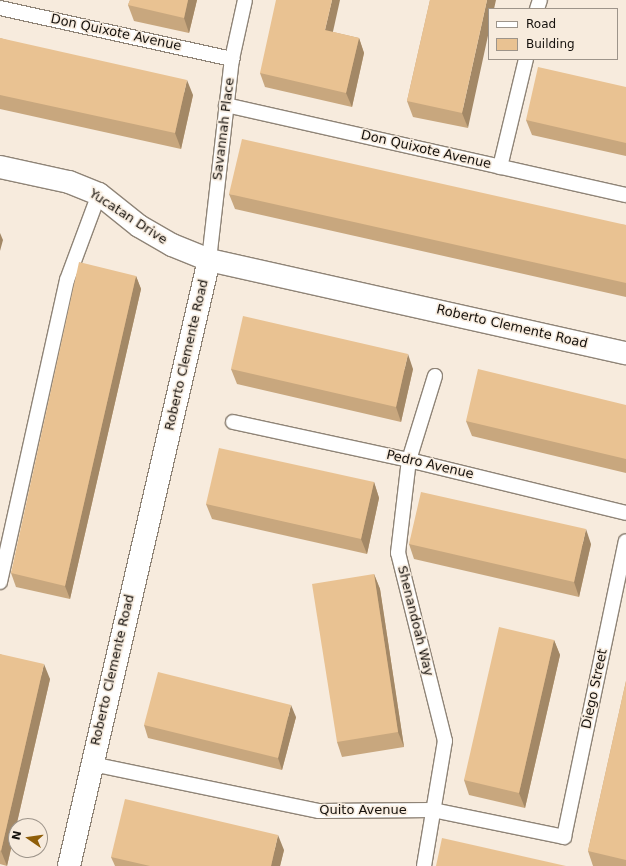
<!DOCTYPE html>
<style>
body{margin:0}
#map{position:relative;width:626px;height:866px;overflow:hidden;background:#f7ebdd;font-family:"DejaVu Sans",sans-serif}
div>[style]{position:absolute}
.roads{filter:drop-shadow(1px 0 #8f8477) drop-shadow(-1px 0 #8f8477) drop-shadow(0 1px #8f8477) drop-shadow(0 -1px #8f8477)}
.service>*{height:14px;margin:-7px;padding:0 7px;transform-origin:7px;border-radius:7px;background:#fff}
.minor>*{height:22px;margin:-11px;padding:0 11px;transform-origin:11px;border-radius:11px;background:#fff}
.tertiary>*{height:22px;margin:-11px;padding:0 11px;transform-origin:11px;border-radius:11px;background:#fff}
.wall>*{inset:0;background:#c8a77e}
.shaded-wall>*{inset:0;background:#a38866}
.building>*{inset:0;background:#e9c292}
span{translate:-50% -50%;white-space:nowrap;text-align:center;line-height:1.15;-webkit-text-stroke:3px #f7ebdd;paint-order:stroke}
.street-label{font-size:13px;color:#15110d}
.legend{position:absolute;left:488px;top:8px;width:130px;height:52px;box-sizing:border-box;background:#f7ebdd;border:1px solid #9d948a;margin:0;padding:5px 7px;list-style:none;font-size:12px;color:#15110d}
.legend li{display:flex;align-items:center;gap:8px;height:20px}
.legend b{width:20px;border:1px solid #9d948a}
.north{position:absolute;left:8px;top:818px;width:40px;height:40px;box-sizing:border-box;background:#f7ebdd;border:1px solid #9d948a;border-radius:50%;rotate:283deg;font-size:11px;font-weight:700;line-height:16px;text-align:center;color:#15110d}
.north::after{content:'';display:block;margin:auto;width:14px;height:18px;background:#8f5e09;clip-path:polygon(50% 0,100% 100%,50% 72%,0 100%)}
</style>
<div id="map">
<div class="roads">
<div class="service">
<i style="left:0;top:8px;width:238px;rotate:12.4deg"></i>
<i style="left:537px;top:9px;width:9px;rotate:-72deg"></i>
<i style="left:226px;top:105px;width:410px;rotate:12.7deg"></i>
<i style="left:500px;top:167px;width:111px;rotate:-76.5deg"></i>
<i style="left:209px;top:260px;width:202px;rotate:-83.5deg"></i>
<i style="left:232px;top:59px;width:60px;rotate:-77.6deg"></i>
<i style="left:233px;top:422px;width:180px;rotate:12.2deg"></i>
<i style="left:409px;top:460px;width:223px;rotate:13.7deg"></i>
<i style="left:0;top:582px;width:309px;rotate:-77.5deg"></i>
<i style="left:67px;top:280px;width:92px;rotate:-69.6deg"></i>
<i style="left:92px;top:764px;width:232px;rotate:11.7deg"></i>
<i style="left:319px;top:811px;width:114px;rotate:-0.5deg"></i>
<i style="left:433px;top:810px;width:134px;rotate:11.6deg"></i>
<i style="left:564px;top:837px;width:302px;rotate:-78.2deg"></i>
<i style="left:424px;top:866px;width:127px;rotate:-80.5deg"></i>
<i style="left:445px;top:741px;width:194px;rotate:-104deg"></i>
<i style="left:398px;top:553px;width:94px;rotate:-83.3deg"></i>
<i style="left:409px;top:460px;width:88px;rotate:-72.8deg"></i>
</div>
<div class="minor">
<i style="left:209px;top:260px;width:427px;rotate:12.6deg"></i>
</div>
<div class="tertiary">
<i style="left:0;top:167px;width:71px;rotate:12.3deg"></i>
<i style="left:69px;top:182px;width:32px;rotate:22deg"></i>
<i style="left:99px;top:194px;width:51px;rotate:38.7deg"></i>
<i style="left:139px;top:226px;width:38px;rotate:30deg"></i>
<i style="left:172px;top:245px;width:40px;rotate:22deg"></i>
<i style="left:209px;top:260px;width:622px;rotate:103.01deg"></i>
</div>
</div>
<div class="wall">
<i style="clip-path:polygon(130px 0,197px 0,189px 33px,134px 21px,128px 5px)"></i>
<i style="clip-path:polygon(430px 0,468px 128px,413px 117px,407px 101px)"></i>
<i style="clip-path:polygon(333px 32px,359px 38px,364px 53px,352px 107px,265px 87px,260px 73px)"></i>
<i style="clip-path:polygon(0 38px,193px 95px,181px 149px,0 109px)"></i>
<i style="clip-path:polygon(626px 87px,626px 156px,532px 135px,526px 120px)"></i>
<i style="clip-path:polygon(229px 194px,626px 225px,626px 297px,235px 209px)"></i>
<i style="clip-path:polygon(136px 276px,141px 289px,70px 599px,16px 587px,11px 573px)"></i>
<i style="clip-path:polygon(231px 369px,413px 369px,401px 422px,237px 384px)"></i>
<i style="clip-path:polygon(626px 405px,626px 473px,472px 436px,466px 421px)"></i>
<i style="clip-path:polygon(374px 482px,379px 498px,367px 554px,212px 519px,206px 504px)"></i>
<i style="clip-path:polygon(409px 544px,591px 544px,579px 597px,414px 559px)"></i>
<i style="clip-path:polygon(374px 574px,380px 589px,404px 747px,342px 757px,337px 742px)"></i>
<i style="clip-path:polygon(554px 640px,560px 655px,525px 808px,469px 795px,464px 780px)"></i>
<i style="clip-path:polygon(0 654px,50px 679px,7px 866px,0 864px)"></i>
<i style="clip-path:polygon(626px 681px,626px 866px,593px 866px,588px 851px)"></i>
<i style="clip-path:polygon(296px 717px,282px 770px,148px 738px,144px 725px)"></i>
<i style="clip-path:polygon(284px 850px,280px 866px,115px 866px,111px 857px)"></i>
</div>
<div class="shaded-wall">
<i style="clip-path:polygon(188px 0,197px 0,189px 33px,184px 18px)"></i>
<i style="clip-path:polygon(332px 0,340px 0,330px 45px,325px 30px)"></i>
<i style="clip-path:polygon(487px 0,496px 0,494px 9px,489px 9px,489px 31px,468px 128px,462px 113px)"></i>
<i style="clip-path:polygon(359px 38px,364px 53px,352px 107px,346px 93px)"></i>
<i style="clip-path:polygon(187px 80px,193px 95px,181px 149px,175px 133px)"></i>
<i style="clip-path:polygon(0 233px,3px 240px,0 251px)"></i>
<i style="clip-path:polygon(136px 276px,141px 289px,70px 599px,65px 586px)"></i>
<i style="clip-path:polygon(408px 354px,413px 369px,401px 422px,396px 407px)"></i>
<i style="clip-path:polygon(374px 482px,379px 498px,367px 554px,361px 539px)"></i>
<i style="clip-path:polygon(586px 529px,591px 544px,579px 597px,574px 582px)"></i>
<i style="clip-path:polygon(374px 574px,380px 589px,404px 747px,398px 732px)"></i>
<i style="clip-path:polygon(554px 640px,560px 655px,525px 808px,519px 793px)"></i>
<i style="clip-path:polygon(44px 664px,50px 679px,7px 866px,1px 851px)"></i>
<i style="clip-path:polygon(291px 705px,296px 717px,282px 770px,278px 758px)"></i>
<i style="clip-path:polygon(278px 835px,284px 850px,280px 866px,271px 866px)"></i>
</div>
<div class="building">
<i style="clip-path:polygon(130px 0,188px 0,184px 18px,128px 5px)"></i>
<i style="clip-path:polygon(276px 0,332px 0,325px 30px,359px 38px,346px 93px,260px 73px)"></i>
<i style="clip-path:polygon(430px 0,487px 0,462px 113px,407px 101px)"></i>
<i style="clip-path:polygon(0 38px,187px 80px,175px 133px,0 95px)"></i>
<i style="clip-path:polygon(538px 67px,626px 87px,626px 143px,526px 120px)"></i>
<i style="clip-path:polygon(242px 139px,626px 225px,626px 283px,229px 194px)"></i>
<i style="clip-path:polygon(79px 262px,136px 276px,65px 586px,11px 573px)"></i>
<i style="clip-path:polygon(243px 316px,408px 354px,396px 407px,231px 369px)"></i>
<i style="clip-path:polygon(478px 369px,626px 405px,626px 459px,466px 421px)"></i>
<i style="clip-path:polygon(219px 448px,374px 482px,361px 539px,206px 504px)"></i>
<i style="clip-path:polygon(421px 492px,586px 529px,574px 582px,409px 544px)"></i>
<i style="clip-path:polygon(374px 574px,398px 732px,337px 742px,312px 584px)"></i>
<i style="clip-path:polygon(499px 627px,554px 640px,519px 793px,464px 780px)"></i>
<i style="clip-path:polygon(0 654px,44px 664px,1px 851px,0 850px)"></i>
<i style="clip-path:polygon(158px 672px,291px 705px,278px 758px,144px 725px)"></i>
<i style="clip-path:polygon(626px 681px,626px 860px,588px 851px)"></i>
<i style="clip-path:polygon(125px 799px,278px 835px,271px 866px,150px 866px,111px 857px)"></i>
<i style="clip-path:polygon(442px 838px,566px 866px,436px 866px)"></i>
</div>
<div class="street-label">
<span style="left:116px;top:33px;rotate:12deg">Don Quixote Avenue</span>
<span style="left:224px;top:129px;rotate:-83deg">Savannah Place</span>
<span style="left:426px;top:150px;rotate:13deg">Don Quixote Avenue</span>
<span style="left:128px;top:217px;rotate:33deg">Yucatan Drive</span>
<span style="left:512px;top:327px;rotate:13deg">Roberto Clemente Road</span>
<span style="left:187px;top:355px;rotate:-77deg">Roberto Clemente Road</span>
<span style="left:430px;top:465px;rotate:13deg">Pedro Avenue</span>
<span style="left:415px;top:621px;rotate:76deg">Shenandoah Way</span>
<span style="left:113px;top:670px;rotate:-77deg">Roberto Clemente Road</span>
<span style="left:595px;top:689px;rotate:-78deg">Diego Street</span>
<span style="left:363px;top:810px">Quito Avenue</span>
</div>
<ul class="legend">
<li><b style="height:5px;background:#fff"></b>Road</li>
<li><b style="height:11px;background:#e9c292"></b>Building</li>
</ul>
<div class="north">N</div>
</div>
